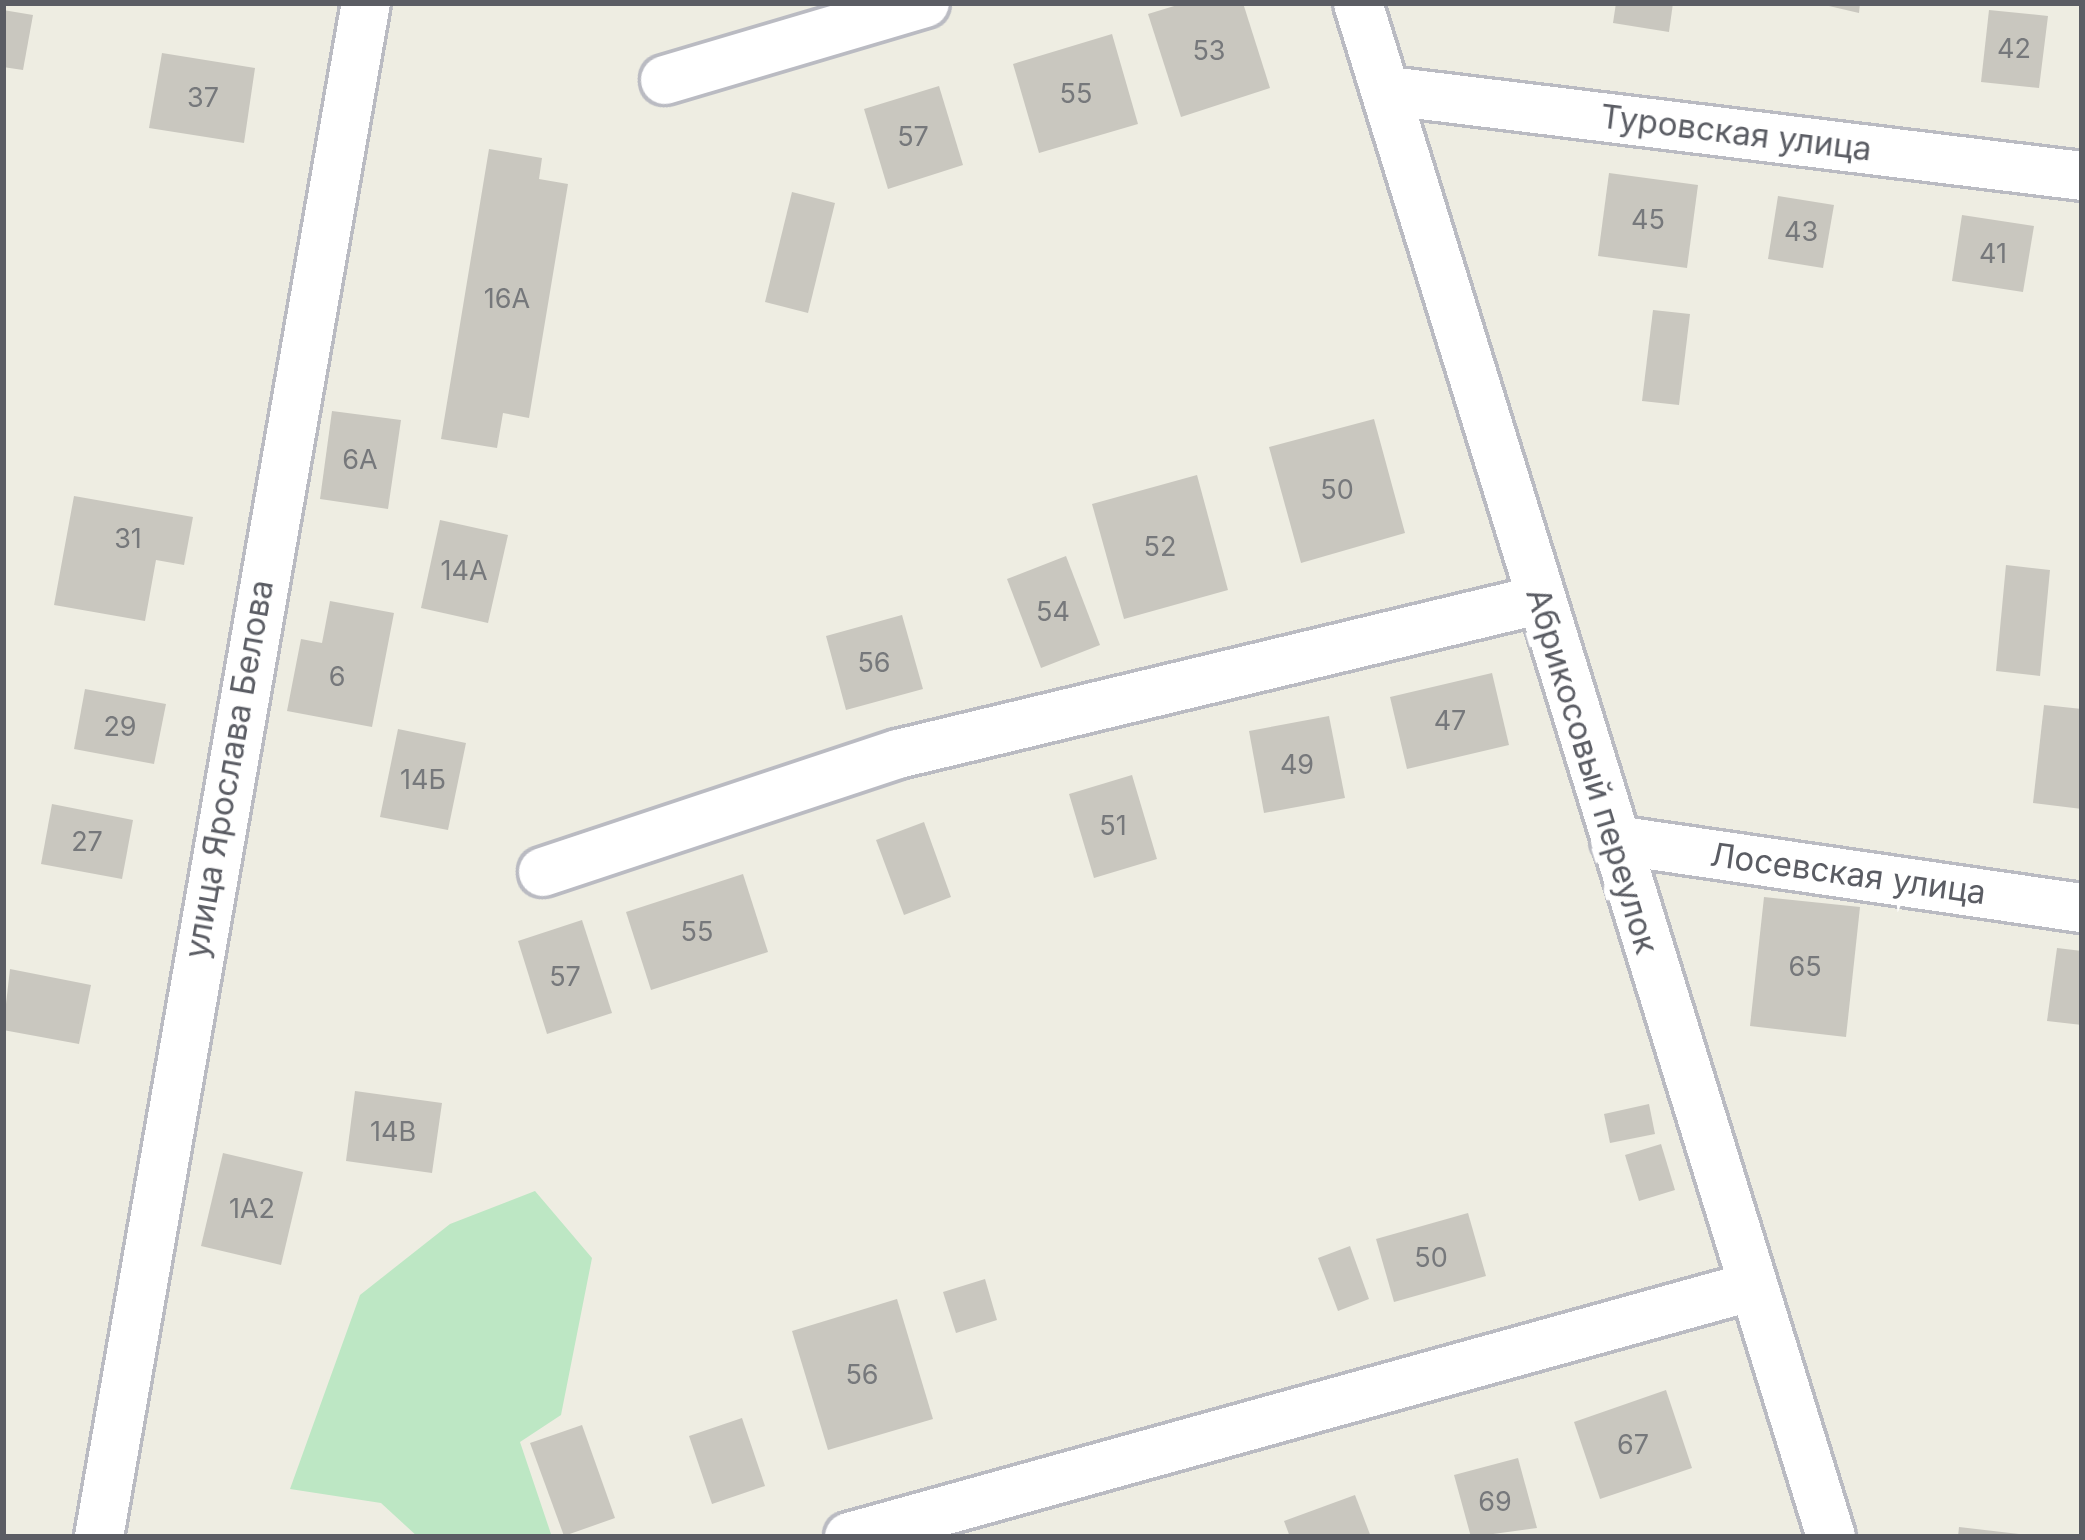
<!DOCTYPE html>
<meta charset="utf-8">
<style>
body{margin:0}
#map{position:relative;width:2085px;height:1540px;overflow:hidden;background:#eeede2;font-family:Inter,sans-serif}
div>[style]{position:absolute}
.green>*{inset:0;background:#bde7c4}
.building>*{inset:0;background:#c9c7bf}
.roads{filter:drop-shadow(3px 0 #babbc2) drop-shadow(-3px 0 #babbc2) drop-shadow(0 3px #babbc2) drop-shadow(0 -3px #babbc2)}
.minor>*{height:48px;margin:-24px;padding:0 24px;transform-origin:24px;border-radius:24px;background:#fff}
span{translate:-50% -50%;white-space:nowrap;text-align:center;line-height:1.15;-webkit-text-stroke:12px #fff;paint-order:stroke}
.number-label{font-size:27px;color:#76787b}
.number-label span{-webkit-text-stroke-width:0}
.street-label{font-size:33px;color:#5b5d64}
.frame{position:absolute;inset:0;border:6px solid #5b5d64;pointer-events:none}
</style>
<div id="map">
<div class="green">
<i style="clip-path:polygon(535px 1191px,592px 1258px,561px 1415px,520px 1442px,552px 1537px,418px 1537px,381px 1503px,290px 1489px,360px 1295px,450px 1224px)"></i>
</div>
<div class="building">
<i style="clip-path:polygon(1184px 3px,1243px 3px,1270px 88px,1181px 117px,1148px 14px)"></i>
<i style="clip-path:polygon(1616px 3px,1673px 3px,1669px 32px,1613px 23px)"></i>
<i style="clip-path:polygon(1816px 3px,1860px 3px,1859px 13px)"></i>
<i style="clip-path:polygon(3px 10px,33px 15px,23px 70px,3px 67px)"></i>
<i style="clip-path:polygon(1989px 10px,2048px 16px,2039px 88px,1981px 82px)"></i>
<i style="clip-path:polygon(1112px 34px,1138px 124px,1039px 153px,1013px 64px)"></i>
<i style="clip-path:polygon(162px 53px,255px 68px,244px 143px,149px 128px)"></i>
<i style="clip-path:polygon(939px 86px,963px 165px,888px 189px,864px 109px)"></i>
<i style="clip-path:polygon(489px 149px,542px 158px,539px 179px,568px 184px,529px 418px,503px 413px,497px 448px,441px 439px)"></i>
<i style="clip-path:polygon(1609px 173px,1698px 185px,1687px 268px,1598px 256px)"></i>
<i style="clip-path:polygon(792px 192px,835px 203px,808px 313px,765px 302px)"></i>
<i style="clip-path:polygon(1778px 196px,1834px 205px,1823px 268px,1768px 259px)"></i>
<i style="clip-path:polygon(1962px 215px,2034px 226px,2023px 292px,1952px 281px)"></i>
<i style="clip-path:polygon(1653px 310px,1690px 314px,1679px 405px,1642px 401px)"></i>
<i style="clip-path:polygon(332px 411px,401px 420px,388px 509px,320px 499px)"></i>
<i style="clip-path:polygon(1374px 419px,1405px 533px,1301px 563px,1269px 447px)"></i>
<i style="clip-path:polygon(1197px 475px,1228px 590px,1124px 619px,1092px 504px)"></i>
<i style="clip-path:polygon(74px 496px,193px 517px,184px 565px,156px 560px,145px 621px,54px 605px)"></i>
<i style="clip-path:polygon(440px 520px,508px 535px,488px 623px,421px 608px)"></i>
<i style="clip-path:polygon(1066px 556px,1100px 645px,1041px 668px,1007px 579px)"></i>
<i style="clip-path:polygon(2006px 565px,2050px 570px,2040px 676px,1996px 671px)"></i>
<i style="clip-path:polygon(330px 601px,394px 613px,372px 727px,287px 711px,301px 639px,322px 643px)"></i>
<i style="clip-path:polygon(902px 615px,923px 689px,846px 710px,826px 636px)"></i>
<i style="clip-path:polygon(1492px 673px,1509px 745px,1407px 769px,1390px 697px)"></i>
<i style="clip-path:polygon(85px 689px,166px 704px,154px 764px,74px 749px)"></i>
<i style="clip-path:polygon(2044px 705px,2082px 709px,2082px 809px,2033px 803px)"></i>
<i style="clip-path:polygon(1329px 716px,1345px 798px,1264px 813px,1249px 731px)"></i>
<i style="clip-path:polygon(398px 729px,466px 743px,448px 830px,380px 817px)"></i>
<i style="clip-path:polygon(1132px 775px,1157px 859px,1094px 878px,1069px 794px)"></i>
<i style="clip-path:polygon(52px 804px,133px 820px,122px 879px,41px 864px)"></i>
<i style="clip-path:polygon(924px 822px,951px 897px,904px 915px,876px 840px)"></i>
<i style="clip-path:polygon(743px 874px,768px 952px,651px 990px,626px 912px)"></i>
<i style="clip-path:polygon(1764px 897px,1860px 907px,1846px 1037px,1750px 1026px)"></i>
<i style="clip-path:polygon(582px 920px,612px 1013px,547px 1034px,518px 941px)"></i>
<i style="clip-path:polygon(2057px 948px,2082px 951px,2082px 1025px,2047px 1021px)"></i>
<i style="clip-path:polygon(10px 969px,91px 985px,79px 1044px,3px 1030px)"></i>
<i style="clip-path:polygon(355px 1091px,442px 1103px,432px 1173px,346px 1161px)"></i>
<i style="clip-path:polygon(1649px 1104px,1655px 1134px,1610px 1143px,1604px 1114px)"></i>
<i style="clip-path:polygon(1661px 1144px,1675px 1190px,1639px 1201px,1625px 1155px)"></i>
<i style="clip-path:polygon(223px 1153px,303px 1172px,281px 1265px,201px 1246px)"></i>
<i style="clip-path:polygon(1468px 1213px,1486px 1276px,1394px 1302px,1376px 1239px)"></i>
<i style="clip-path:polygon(1350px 1246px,1369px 1299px,1338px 1311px,1318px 1258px)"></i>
<i style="clip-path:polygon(985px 1279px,997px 1320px,956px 1333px,943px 1292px)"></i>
<i style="clip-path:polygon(897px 1299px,933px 1419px,828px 1450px,792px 1331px)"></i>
<i style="clip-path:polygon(1666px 1390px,1692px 1468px,1600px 1499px,1574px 1422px)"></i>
<i style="clip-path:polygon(742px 1418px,765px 1486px,712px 1504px,689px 1436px)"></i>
<i style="clip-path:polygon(582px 1425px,615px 1518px,564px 1536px,530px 1443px)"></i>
<i style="clip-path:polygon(1518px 1458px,1537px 1528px,1471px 1537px,1454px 1475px)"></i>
<i style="clip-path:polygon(1355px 1495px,1371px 1537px,1290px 1537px,1284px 1521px)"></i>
<i style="clip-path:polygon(1959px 1527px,2019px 1534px,2019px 1537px,1958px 1537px)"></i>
</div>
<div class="roads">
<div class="minor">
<i style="left:1358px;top:3px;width:1605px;rotate:72.86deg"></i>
<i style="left:665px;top:80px;width:271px;rotate:-16.5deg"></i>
<i style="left:1389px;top:91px;width:698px;rotate:6.99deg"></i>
<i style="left:1615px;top:840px;width:472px;rotate:8.3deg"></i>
<i style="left:543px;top:872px;width:374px;rotate:-18.4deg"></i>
<i style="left:898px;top:754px;width:658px;rotate:-13.53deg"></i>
<i style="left:99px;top:1537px;width:1557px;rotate:-80.13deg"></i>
<i style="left:849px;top:1537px;width:935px;rotate:-15.51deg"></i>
</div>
</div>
<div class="number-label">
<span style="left:2014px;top:49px">42</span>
<span style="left:1209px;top:51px">53</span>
<span style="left:1076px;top:94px">55</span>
<span style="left:203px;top:98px">37</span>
<span style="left:913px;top:137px">57</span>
<span style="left:1648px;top:220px">45</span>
<span style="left:1801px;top:232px">43</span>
<span style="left:1993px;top:254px">41</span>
<span style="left:507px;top:299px">16А</span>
<span style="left:360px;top:460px">6А</span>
<span style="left:1337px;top:490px">50</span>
<span style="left:128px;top:539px">31</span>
<span style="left:1160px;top:547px">52</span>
<span style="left:464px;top:571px">14А</span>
<span style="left:1053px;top:612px">54</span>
<span style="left:874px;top:663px">56</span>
<span style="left:337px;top:677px">6</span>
<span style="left:1450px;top:721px">47</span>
<span style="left:120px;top:727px">29</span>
<span style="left:1297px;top:765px">49</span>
<span style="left:423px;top:780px">14Б</span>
<span style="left:1113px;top:826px">51</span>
<span style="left:87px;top:842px">27</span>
<span style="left:697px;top:932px">55</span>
<span style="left:1805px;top:967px">65</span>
<span style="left:565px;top:977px">57</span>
<span style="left:393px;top:1132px">14В</span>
<span style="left:252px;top:1209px">1А2</span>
<span style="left:1431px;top:1258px">50</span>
<span style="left:862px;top:1375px">56</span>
<span style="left:1633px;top:1445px">67</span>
<span style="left:1495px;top:1502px">69</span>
</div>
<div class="street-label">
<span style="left:1736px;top:133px;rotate:7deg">Туровская улица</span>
<span style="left:229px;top:769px;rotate:-80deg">улица Ярослава Белова</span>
<span style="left:1592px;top:771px;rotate:73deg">Абрикосовый переулок</span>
<span style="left:1848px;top:874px;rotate:8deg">Лосевская улица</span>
</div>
<div class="frame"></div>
</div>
